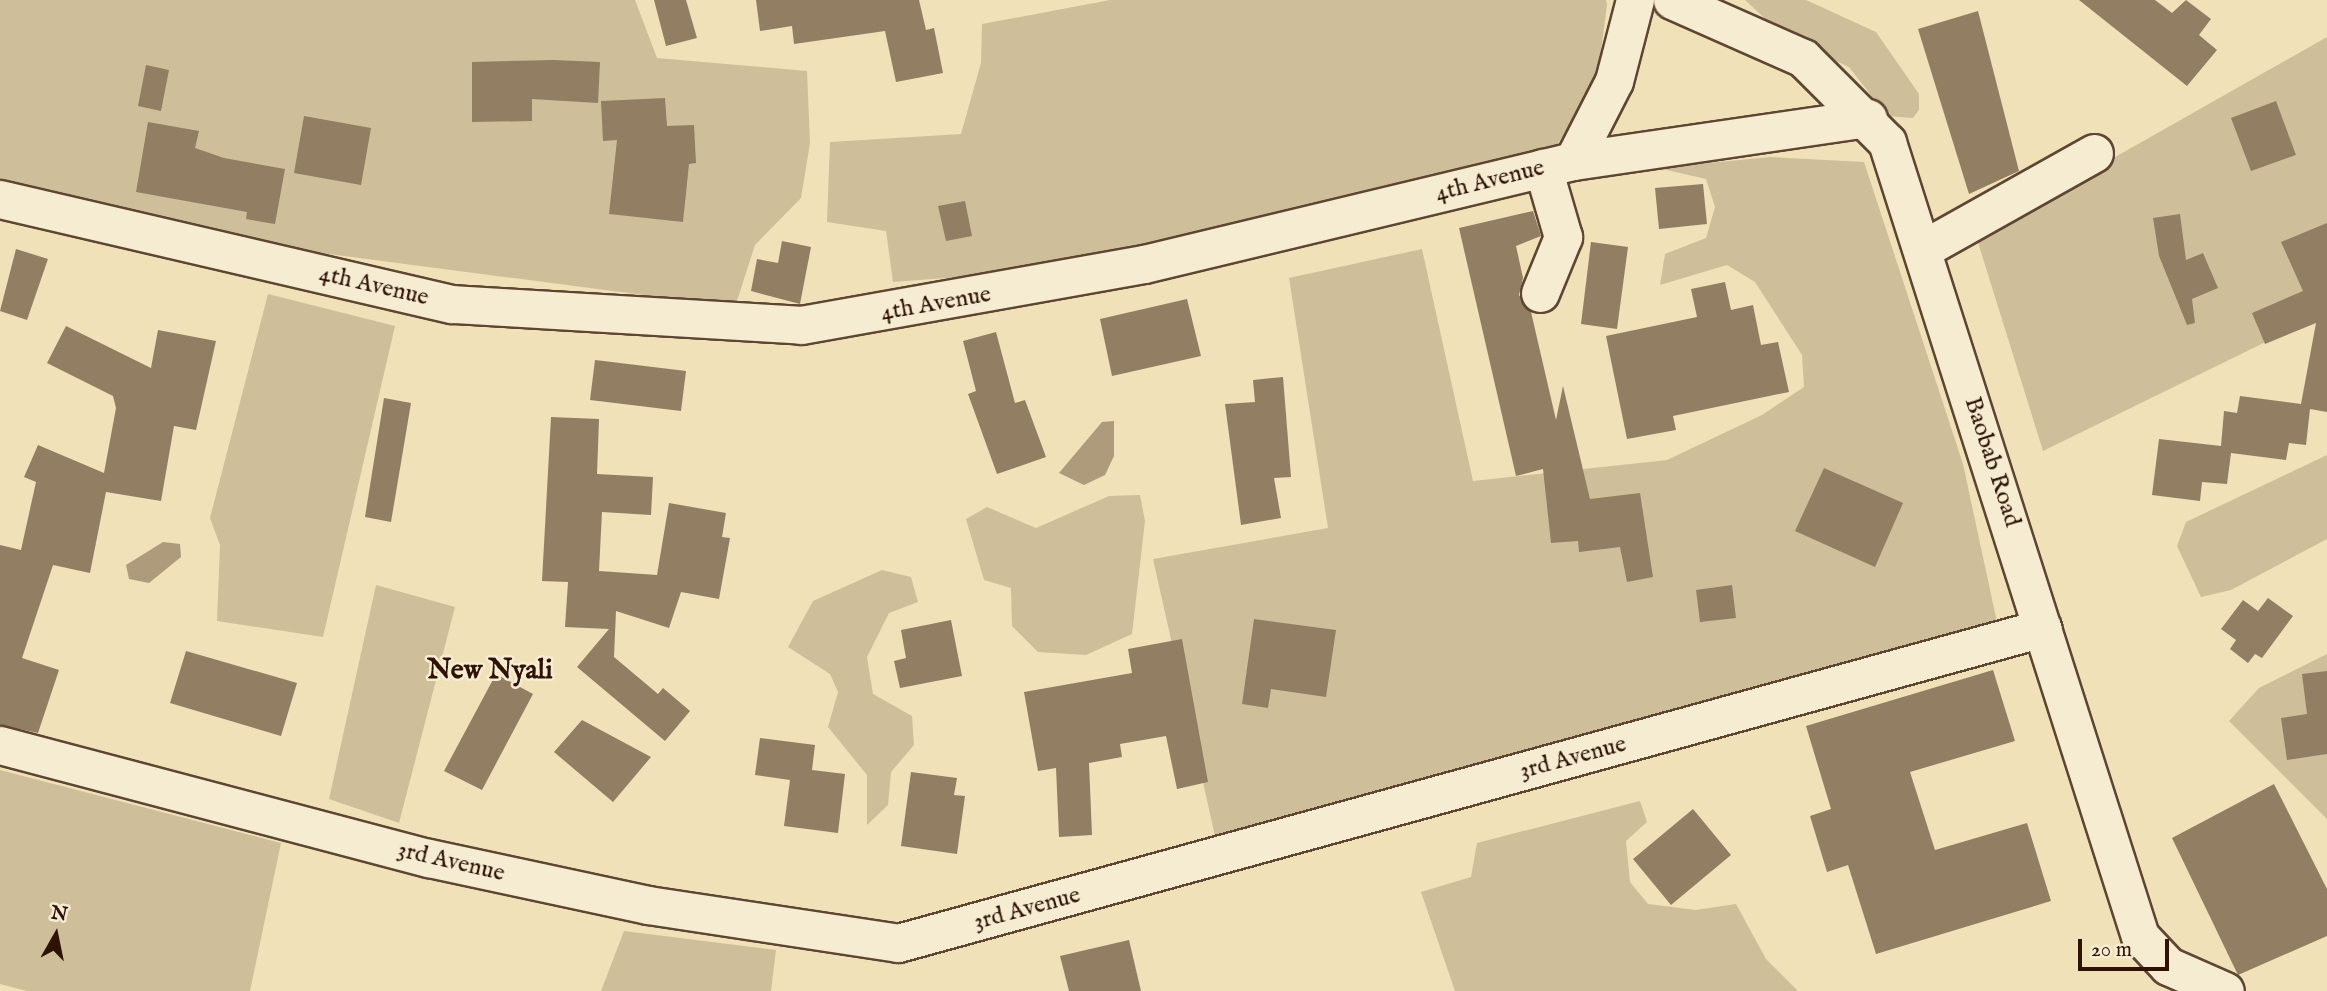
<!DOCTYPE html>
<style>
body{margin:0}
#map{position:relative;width:2327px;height:991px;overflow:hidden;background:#f0e1b9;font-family:"IM FELL English",serif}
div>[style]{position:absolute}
.green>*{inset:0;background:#cfbe9a}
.water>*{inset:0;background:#ae9b7c}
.building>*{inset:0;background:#927e63}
.roads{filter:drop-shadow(2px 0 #5e4632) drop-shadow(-2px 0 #5e4632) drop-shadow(0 2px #5e4632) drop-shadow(0 -2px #5e4632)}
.minor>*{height:37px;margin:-18.5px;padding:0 18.5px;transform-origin:18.5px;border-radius:18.5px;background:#f5ecd2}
span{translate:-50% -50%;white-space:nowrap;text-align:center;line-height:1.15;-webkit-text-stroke:5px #f5ecd2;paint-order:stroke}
.street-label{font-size:24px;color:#2d1205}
.quarter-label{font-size:28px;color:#2d1205;font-weight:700}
.north{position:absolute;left:21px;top:900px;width:70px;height:70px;-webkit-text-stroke:5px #f5ecd2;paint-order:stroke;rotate:9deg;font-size:19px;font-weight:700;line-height:28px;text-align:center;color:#2d1205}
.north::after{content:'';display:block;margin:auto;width:24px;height:32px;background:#2d1205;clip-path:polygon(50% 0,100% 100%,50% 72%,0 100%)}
.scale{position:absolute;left:2078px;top:939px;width:91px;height:32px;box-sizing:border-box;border:4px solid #2d1205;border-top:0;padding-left:9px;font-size:21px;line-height:24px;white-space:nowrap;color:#2d1205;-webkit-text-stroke:5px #f5ecd2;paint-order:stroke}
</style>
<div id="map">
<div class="green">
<i style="clip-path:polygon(0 0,635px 0,657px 58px,807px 71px,810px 143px,801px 198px,755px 245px,735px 307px,283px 248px,0 181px)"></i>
<i style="clip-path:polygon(1110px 0,1606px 0,1607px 5px,1597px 81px,1557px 145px,1416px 185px,1023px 272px,893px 282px,886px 231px,827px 222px,830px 142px,961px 134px,981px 63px,982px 24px)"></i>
<i style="clip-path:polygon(1745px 0,1806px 0,1876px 32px,1919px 94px,1919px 110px,1913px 118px,1887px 116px,1849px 67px,1786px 38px)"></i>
<i style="clip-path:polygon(2327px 37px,2327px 312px,2043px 451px,1976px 236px)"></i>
<i style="clip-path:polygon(1770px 157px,1864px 162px,1963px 464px,1998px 627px,1215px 836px,1153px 559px,1328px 528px,1289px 278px,1422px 249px,1473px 481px,1667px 460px,1762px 415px,1804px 387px,1802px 355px,1755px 282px,1727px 265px,1660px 285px,1665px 254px,1706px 238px,1715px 207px,1706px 179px,1658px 168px)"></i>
<i style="clip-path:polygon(268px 294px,395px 326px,323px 637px,217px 621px,220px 545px,210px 518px)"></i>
<i style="clip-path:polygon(2327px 455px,2327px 539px,2231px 590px,2201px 597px,2177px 546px,2186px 522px)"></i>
<i style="clip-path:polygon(1140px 495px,1145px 521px,1132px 634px,1086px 655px,1038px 652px,1012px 626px,1011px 588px,984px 580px,966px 519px,987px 507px,1036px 528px,1109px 496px)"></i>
<i style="clip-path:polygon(882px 570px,911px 577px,918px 602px,889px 613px,867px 657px,873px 694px,912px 716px,914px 745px,891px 772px,888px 805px,867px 825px,867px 775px,828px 727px,838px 692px,830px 674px,788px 647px,813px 601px)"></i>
<i style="clip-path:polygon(376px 585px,455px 607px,399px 823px,329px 799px)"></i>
<i style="clip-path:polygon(2327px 654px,2327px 819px,2229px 721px,2259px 688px)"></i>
<i style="clip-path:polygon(0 770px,281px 843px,250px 991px,27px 991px,0 984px)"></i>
<i style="clip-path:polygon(1640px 801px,1647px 822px,1626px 841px,1630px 882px,1648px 904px,1696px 910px,1736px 904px,1766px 959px,1798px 991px,1455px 991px,1421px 892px,1471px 877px,1477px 843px)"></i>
<i style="clip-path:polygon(624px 931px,776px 950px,771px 991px,601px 991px)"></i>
</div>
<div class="water">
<i style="clip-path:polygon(1114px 421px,1114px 456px,1105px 475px,1084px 485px,1059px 473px,1102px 422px)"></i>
<i style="clip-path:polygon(163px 542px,180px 544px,181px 557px,149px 583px,129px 579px,126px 565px)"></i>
</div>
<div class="building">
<i style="clip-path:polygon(654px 0,686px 0,697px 38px,666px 46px)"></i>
<i style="clip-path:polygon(756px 0,919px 0,926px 30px,934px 28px,943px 73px,896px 82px,885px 31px,794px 44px,792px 26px,760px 31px)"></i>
<i style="clip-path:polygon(2079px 0,2155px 0,2172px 13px,2186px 0,2211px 19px,2199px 35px,2217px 50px,2187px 86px)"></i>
<i style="clip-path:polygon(1978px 11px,2019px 171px,1969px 194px,1918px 29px)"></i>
<i style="clip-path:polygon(554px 60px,600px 62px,598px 103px,532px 99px,532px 121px,472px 122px,472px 62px)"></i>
<i style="clip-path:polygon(146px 65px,169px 70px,161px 111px,138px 106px)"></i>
<i style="clip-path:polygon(665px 98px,667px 126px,694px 125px,696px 163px,689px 164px,683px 222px,609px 214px,617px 140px,603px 141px,601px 101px)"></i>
<i style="clip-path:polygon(2276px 101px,2296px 155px,2251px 171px,2231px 118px)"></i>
<i style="clip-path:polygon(304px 116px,371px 128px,361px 185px,294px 173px)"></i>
<i style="clip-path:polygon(148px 122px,199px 131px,195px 148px,224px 158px,285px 169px,275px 224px,246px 219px,247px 212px,136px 192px)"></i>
<i style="clip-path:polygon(1703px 184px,1707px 224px,1659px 229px,1655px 188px)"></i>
<i style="clip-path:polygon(965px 201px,972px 236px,946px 241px,938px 206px)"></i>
<i style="clip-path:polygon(1533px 211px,1541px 236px,1516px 246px,1523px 278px,1519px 295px,1531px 312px,1556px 420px,1563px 386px,1590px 499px,1640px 493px,1653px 577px,1627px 582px,1620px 547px,1579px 552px,1578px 541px,1551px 543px,1543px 469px,1516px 476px,1459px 228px)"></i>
<i style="clip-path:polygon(2180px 214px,2186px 260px,2203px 253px,2218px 288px,2192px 299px,2195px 323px,2187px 325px,2159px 256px,2153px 218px)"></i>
<i style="clip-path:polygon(2327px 223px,2327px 412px,2310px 409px,2306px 445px,2289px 443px,2286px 460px,2231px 453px,2227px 484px,2202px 482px,2200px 501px,2152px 495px,2159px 439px,2221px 446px,2224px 411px,2237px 413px,2240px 396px,2301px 404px,2316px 323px,2265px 344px,2252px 313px,2303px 291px,2281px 242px)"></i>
<i style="clip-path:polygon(782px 241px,811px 247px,800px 304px,751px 291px,757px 259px,778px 263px)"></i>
<i style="clip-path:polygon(1591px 242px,1628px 247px,1617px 329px,1581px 324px)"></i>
<i style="clip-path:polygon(16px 249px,48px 259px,27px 320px,0 311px)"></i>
<i style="clip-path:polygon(1725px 282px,1731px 310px,1753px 305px,1761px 345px,1778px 342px,1789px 392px,1673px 416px,1676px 430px,1627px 439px,1606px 336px,1697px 317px,1691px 289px)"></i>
<i style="clip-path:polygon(1187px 299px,1201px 356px,1112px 376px,1100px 319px)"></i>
<i style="clip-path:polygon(66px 326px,151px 368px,158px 330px,216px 341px,196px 430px,174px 426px,161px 501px,106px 492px,90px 573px,53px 565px,22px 658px,59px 670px,38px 733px,0 725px,0 545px,21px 550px,36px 482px,24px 477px,38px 445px,104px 473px,116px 408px,113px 396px,47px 363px)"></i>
<i style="clip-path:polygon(996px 332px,1015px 403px,1025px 400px,1046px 457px,997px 474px,968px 394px,976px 391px,963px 341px)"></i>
<i style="clip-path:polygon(595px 360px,686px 371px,681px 411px,590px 400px)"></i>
<i style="clip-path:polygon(1283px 377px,1291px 477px,1274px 478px,1281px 518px,1241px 525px,1225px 404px,1255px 402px,1253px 380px)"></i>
<i style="clip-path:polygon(384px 398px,411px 403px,391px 522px,365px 517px)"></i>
<i style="clip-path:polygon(551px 417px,599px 419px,597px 474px,653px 477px,651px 515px,602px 512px,599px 571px,657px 575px,669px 503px,726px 513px,722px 537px,730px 538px,719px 599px,681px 592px,669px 628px,616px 611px,614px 657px,658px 694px,663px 688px,690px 711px,665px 741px,577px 667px,609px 629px,565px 627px,568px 582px,542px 581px)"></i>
<i style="clip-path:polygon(1824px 468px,1903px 503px,1875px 567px,1795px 531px)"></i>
<i style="clip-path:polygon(1732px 585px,1736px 618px,1700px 622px,1696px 590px)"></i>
<i style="clip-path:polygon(2268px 598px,2293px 616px,2262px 658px,2255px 654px,2248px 663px,2230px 649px,2236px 640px,2221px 629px,2243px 600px,2258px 611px)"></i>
<i style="clip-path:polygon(1254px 619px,1336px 630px,1326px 697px,1271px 689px,1268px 708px,1242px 704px)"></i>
<i style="clip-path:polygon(951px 620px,962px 676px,900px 688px,894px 661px,906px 658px,901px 630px)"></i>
<i style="clip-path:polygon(1182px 639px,1208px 782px,1177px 789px,1166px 736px,1120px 744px,1122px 757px,1089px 763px,1092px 835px,1059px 837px,1056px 768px,1038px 771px,1024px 692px,1132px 673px,1128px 649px)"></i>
<i style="clip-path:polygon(186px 651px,297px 683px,281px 736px,170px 703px)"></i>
<i style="clip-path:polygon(1993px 670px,2015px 741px,1910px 772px,1935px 850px,2027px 823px,2051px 901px,1876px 954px,1848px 865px,1827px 872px,1810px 816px,1831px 809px,1806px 726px)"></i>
<i style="clip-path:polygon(2327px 671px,2327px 754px,2287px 760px,2281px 718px,2307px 714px,2302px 674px)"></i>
<i style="clip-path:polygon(496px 674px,533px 694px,482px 790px,444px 771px)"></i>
<i style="clip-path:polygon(582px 720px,651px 757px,613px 802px,554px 752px)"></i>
<i style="clip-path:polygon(760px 738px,815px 745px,812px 770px,845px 774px,838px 833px,784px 826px,790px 780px,755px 775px)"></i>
<i style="clip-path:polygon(911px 772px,957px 778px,954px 795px,965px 796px,957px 854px,901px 846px)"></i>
<i style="clip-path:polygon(2274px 784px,2327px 889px,2327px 936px,2238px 975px,2172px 838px)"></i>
<i style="clip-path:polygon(1693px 809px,1731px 855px,1671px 905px,1633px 859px)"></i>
<i style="clip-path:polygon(1129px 940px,1141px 991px,1069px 991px,1060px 956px)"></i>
</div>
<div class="roads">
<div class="minor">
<i style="left:1672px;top:0;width:143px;rotate:23.9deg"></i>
<i style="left:1803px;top:58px;width:119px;rotate:45deg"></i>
<i style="left:1887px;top:142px;width:833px;rotate:72.33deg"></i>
<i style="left:2140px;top:936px;width:41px;rotate:47deg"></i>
<i style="left:2168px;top:966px;width:62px;rotate:23.7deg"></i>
<i style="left:1573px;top:161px;width:90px;rotate:-62.9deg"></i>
<i style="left:1614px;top:81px;width:84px;rotate:-75.5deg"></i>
<i style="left:0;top:199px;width:464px;rotate:13.1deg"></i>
<i style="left:452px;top:304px;width:350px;rotate:3.4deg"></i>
<i style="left:801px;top:325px;width:348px;rotate:-10.1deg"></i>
<i style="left:1144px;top:264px;width:441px;rotate:-13.5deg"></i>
<i style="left:1573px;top:161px;width:298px;rotate:-8.3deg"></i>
<i style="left:1923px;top:249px;width:196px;rotate:-29.3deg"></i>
<i style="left:1540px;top:293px;width:61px;rotate:-67.7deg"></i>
<i style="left:1563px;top:237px;width:72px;rotate:-106.2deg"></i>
<i style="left:0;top:745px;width:444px;rotate:14.8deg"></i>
<i style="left:429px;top:858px;width:224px;rotate:12.1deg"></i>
<i style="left:648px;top:905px;width:253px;rotate:8.6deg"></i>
<i style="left:898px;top:943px;width:1187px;rotate:-15.39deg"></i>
</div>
</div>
<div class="street-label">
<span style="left:1490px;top:181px;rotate:-14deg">4th Avenue</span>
<span style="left:374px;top:286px;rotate:13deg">4th Avenue</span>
<span style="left:936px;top:304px;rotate:-10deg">4th Avenue</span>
<span style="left:1992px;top:462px;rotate:72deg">Baobab Road</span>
<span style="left:1573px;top:758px;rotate:-15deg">3rd Avenue</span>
<span style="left:451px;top:862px;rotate:13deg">3rd Avenue</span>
<span style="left:1027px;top:909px;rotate:-15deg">3rd Avenue</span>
</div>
<div class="quarter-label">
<span style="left:490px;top:671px">New Nyali</span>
</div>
<div class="north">N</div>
<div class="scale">20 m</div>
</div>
